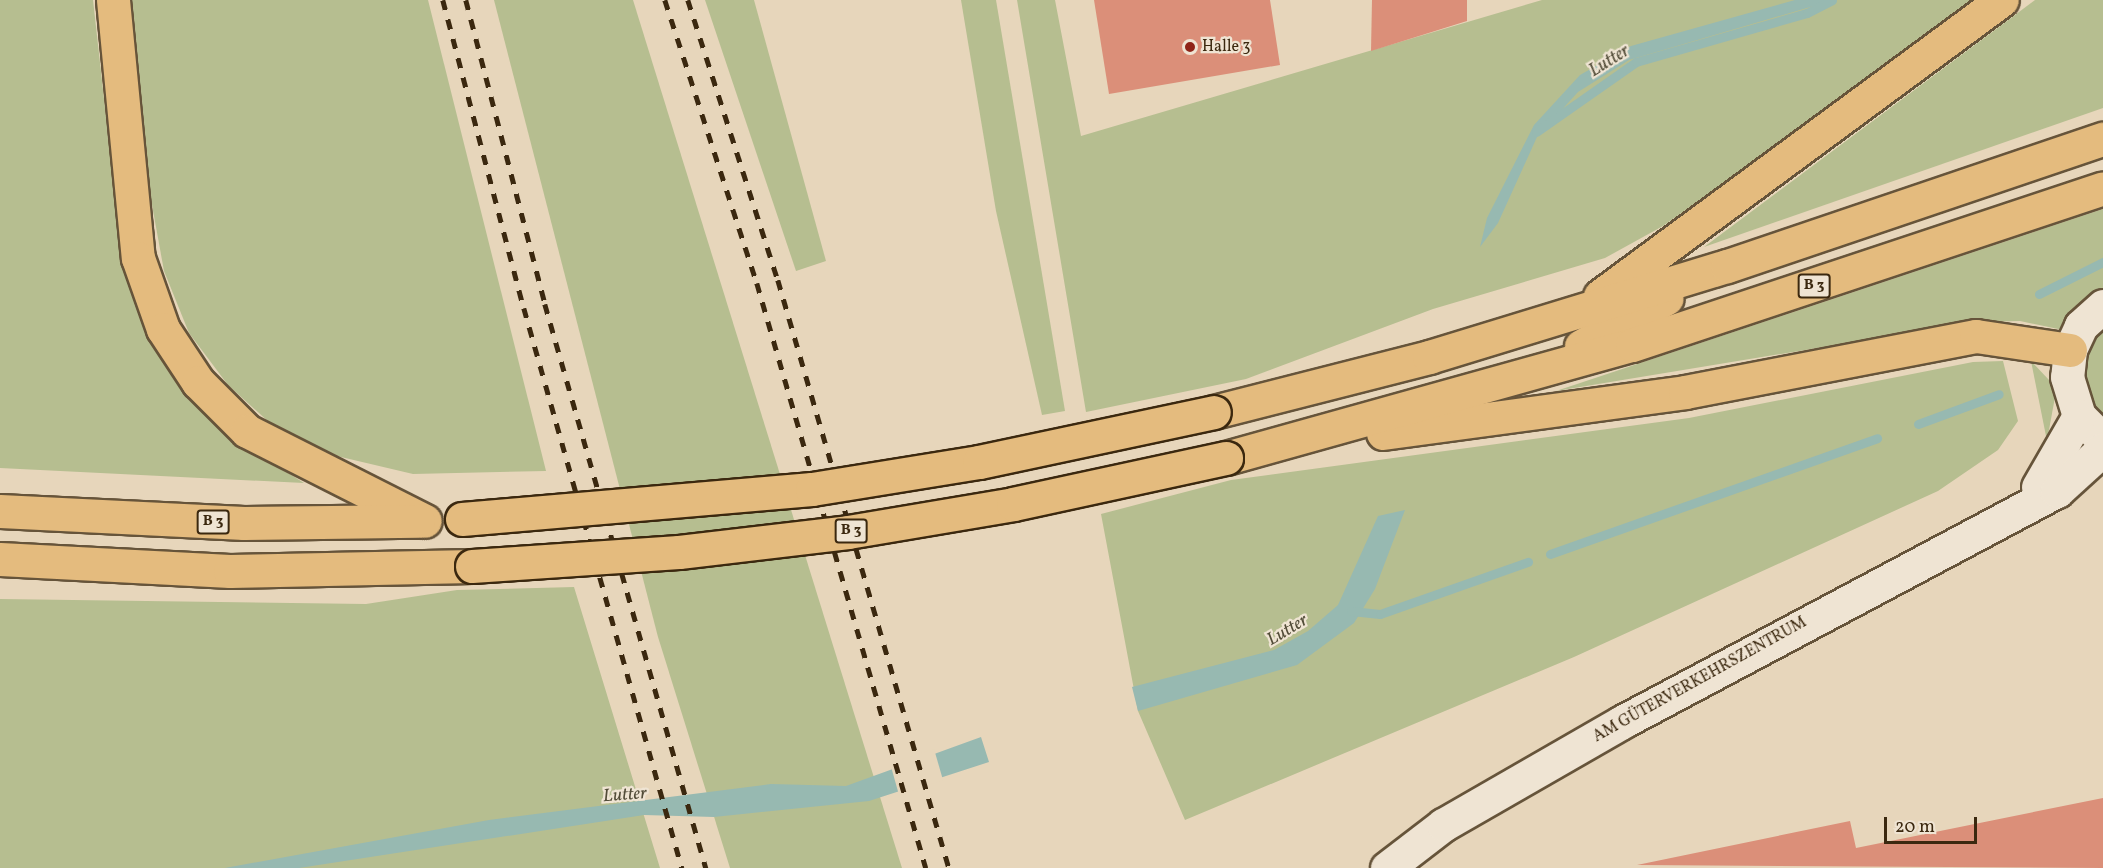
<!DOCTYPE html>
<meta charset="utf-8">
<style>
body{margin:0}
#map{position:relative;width:2103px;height:868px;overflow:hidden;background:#e7d6bb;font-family:Vollkorn,serif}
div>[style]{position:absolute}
.green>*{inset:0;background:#b6be90}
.water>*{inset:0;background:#97b9b1}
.pier>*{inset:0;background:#e7d6bb}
.stream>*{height:9px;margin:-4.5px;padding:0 4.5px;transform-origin:4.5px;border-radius:4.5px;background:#97b9b1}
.building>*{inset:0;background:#db8f79}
.roads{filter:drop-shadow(2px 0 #66543a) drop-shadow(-2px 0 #66543a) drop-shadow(0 2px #66543a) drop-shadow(0 -2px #66543a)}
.minor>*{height:33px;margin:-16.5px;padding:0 16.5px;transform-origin:16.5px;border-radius:16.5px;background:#efe4d3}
.highway>*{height:33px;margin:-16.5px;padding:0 16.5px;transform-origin:16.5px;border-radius:16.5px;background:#e4bb7e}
.rail>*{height:4.5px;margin-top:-2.25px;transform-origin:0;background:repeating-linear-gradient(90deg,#3b280f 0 10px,transparent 0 20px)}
.bridges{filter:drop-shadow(2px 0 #3b280f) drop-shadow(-2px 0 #3b280f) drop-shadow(0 2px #3b280f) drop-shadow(0 -2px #3b280f)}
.highway-bridge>*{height:33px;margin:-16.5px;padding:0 16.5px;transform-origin:16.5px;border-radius:16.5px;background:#e4bb7e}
.dots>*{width:16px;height:16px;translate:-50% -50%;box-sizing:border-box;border:3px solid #efe4d3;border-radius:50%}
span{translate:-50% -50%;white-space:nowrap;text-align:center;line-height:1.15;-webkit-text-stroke:4.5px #efe4d3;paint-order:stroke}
.shield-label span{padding:2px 4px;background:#efe4d3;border:2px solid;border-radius:4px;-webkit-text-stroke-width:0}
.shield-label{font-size:15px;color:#3b280f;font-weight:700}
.poi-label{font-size:16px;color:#3b280f}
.left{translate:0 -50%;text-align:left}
.street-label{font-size:16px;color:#3b280f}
.water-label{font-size:18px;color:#524c38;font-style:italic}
.scale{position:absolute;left:1884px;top:817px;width:93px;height:27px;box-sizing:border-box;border:3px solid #3b280f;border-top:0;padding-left:8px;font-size:18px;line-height:21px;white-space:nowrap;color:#3b280f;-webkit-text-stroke:4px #efe4d3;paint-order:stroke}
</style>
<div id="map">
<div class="green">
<i style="clip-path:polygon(0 0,93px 0,121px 251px,138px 307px,176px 379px,231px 437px,304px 483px,0 468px)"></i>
<i style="clip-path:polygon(129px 0,428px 0,546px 471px,413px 474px,324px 453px,271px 424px,228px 385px,189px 333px,164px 271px,146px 172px)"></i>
<i style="clip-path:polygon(494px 0,633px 0,902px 868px,730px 868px,658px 637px)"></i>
<i style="clip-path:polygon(705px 0,754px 0,826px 261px,796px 271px)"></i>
<i style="clip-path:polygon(961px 0,996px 0,1065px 411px,1042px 415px,996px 211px)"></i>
<i style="clip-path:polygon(1017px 0,1055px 0,1081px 136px,1542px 0,1971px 0,1776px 146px,1663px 226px,1605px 258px,1433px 309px,1246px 379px,1086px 412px)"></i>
<i style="clip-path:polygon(2035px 0,2103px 0,2103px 108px,1704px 247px)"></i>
<i style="clip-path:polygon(2103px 209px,2103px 290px,2063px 330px,2020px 321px,1975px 322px,1556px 391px)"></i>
<i style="clip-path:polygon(2103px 326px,2103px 418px,2091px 402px,2083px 375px,2088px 348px)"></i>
<i style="clip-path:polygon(2003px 361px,2018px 421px,1998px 450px,1938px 491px,1574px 657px,1185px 820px,1138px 711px,1101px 514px,1231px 480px,1689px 418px,1973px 362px)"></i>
<i style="clip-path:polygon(2031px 361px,2049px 380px,2055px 397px,2047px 441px)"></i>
<i style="clip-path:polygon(574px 587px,660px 868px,0 868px,0 599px,366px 604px,457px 590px)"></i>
</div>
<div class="water">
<i style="clip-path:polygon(1795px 0,1834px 0,1629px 60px,1578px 92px,1537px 137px,1498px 223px,1480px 247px,1487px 218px,1534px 125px,1580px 75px,1631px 46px)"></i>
<i style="clip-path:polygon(1405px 510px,1375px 589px,1354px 623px,1297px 665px,1138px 711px,1132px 687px,1274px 650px,1308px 631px,1338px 605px,1378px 516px)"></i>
<i style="clip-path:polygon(981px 737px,989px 762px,869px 801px,714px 817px,644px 815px,299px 868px,225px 868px,489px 820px,771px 784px,846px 786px)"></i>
</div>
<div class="pier">
<i style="clip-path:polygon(934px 749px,943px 780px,899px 795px,890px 763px)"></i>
</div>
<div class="stream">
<i style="left:1536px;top:132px;width:122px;rotate:-35deg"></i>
<i style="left:1636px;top:62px;width:178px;rotate:-16deg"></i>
<i style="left:1807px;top:13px;width:28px;rotate:-27deg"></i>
<i style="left:2039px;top:294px;width:72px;rotate:-26.6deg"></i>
<i style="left:1918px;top:424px;width:86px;rotate:-20.3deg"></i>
<i style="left:1550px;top:554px;width:347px;rotate:-19.5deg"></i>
<i style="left:1351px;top:611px;width:29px;rotate:6deg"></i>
<i style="left:1380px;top:614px;width:157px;rotate:-19.4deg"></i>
</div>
<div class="building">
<i style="clip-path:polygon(1094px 0,1270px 0,1280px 65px,1109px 94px)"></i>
<i style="clip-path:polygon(1372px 0,1467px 0,1467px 21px,1371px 51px)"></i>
<i style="clip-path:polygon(2103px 798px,2103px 868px,1637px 865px,1850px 821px,1856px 848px)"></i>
</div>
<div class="roads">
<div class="minor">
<i style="left:2103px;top:306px;width:30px;rotate:138deg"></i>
<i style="left:2081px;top:326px;width:26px;rotate:115deg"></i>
<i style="left:2070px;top:350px;width:27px;rotate:96deg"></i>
<i style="left:2067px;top:377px;width:41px;rotate:72.9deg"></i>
<i style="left:2079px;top:416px;width:34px;rotate:45deg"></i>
<i style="left:2038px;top:487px;width:82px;rotate:-60deg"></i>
<i style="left:1387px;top:868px;width:71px;rotate:-37.5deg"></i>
<i style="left:1443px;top:825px;width:207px;rotate:-29.9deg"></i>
<i style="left:1622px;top:722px;width:493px;rotate:-28deg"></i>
<i style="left:2057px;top:491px;width:62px;rotate:-42.4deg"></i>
</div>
<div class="highway">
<i style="left:113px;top:0;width:259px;rotate:84.5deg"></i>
<i style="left:138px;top:258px;width:75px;rotate:70.6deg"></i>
<i style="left:163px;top:329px;width:64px;rotate:56.6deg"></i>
<i style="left:198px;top:382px;width:69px;rotate:45deg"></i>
<i style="left:247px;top:431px;width:199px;rotate:26.8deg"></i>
<i style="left:1600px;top:296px;width:499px;rotate:-36.4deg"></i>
<i style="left:1581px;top:346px;width:98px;rotate:-29.2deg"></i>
<i style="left:1214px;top:412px;width:222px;rotate:-14.3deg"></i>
<i style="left:1429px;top:357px;width:312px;rotate:-17deg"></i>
<i style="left:1727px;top:266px;width:397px;rotate:-18.7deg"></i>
<i style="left:1383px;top:433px;width:305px;rotate:-7.7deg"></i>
<i style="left:1685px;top:392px;width:296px;rotate:-10.9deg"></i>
<i style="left:1976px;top:336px;width:95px;rotate:8.5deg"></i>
<i style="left:1226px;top:458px;width:421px;rotate:-15.6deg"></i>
<i style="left:1632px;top:345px;width:496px;rotate:-18.4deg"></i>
<i style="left:0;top:511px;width:244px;rotate:2.8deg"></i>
<i style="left:244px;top:523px;width:174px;rotate:-0.7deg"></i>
<i style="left:0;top:559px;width:230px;rotate:3deg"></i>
<i style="left:230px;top:571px;width:242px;rotate:-1.2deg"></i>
</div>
</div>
<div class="rail">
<i style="left:443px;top:0;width:318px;rotate:75.3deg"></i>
<i style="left:524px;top:308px;width:582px;rotate:74.24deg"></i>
<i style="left:466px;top:0;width:314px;rotate:75.4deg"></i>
<i style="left:545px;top:304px;width:587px;rotate:74.07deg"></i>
<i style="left:665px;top:0;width:298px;rotate:72deg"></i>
<i style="left:757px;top:283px;width:609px;rotate:73.89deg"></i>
<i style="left:688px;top:0;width:294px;rotate:72.2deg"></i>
<i style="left:778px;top:280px;width:612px;rotate:73.78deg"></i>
</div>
<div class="bridges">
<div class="highway-bridge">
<i style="left:462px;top:519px;width:351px;rotate:-4.9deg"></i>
<i style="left:812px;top:489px;width:169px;rotate:-9.2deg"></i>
<i style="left:979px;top:462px;width:240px;rotate:-12deg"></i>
<i style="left:472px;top:566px;width:207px;rotate:-3.9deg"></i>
<i style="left:679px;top:552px;width:170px;rotate:-6.7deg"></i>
<i style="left:848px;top:532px;width:167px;rotate:-9.6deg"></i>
<i style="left:1013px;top:504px;width:218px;rotate:-12.2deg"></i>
</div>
</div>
<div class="dots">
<i style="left:1190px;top:47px;background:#8f2418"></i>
</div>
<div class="shield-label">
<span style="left:1814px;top:286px">B 3</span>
<span style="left:213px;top:522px">B 3</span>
<span style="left:851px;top:531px">B 3</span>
</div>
<div class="poi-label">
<span class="left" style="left:1202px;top:47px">Halle 3</span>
</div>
<div class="street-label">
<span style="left:1700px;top:680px;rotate:-29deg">AM GÜTERVERKEHRSZENTRUM</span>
</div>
<div class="water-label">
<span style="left:1610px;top:62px;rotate:-32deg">Lutter</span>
<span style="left:1288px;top:631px;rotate:-31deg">Lutter</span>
<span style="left:625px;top:796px;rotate:-4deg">Lutter</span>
</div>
<div class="scale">20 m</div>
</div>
